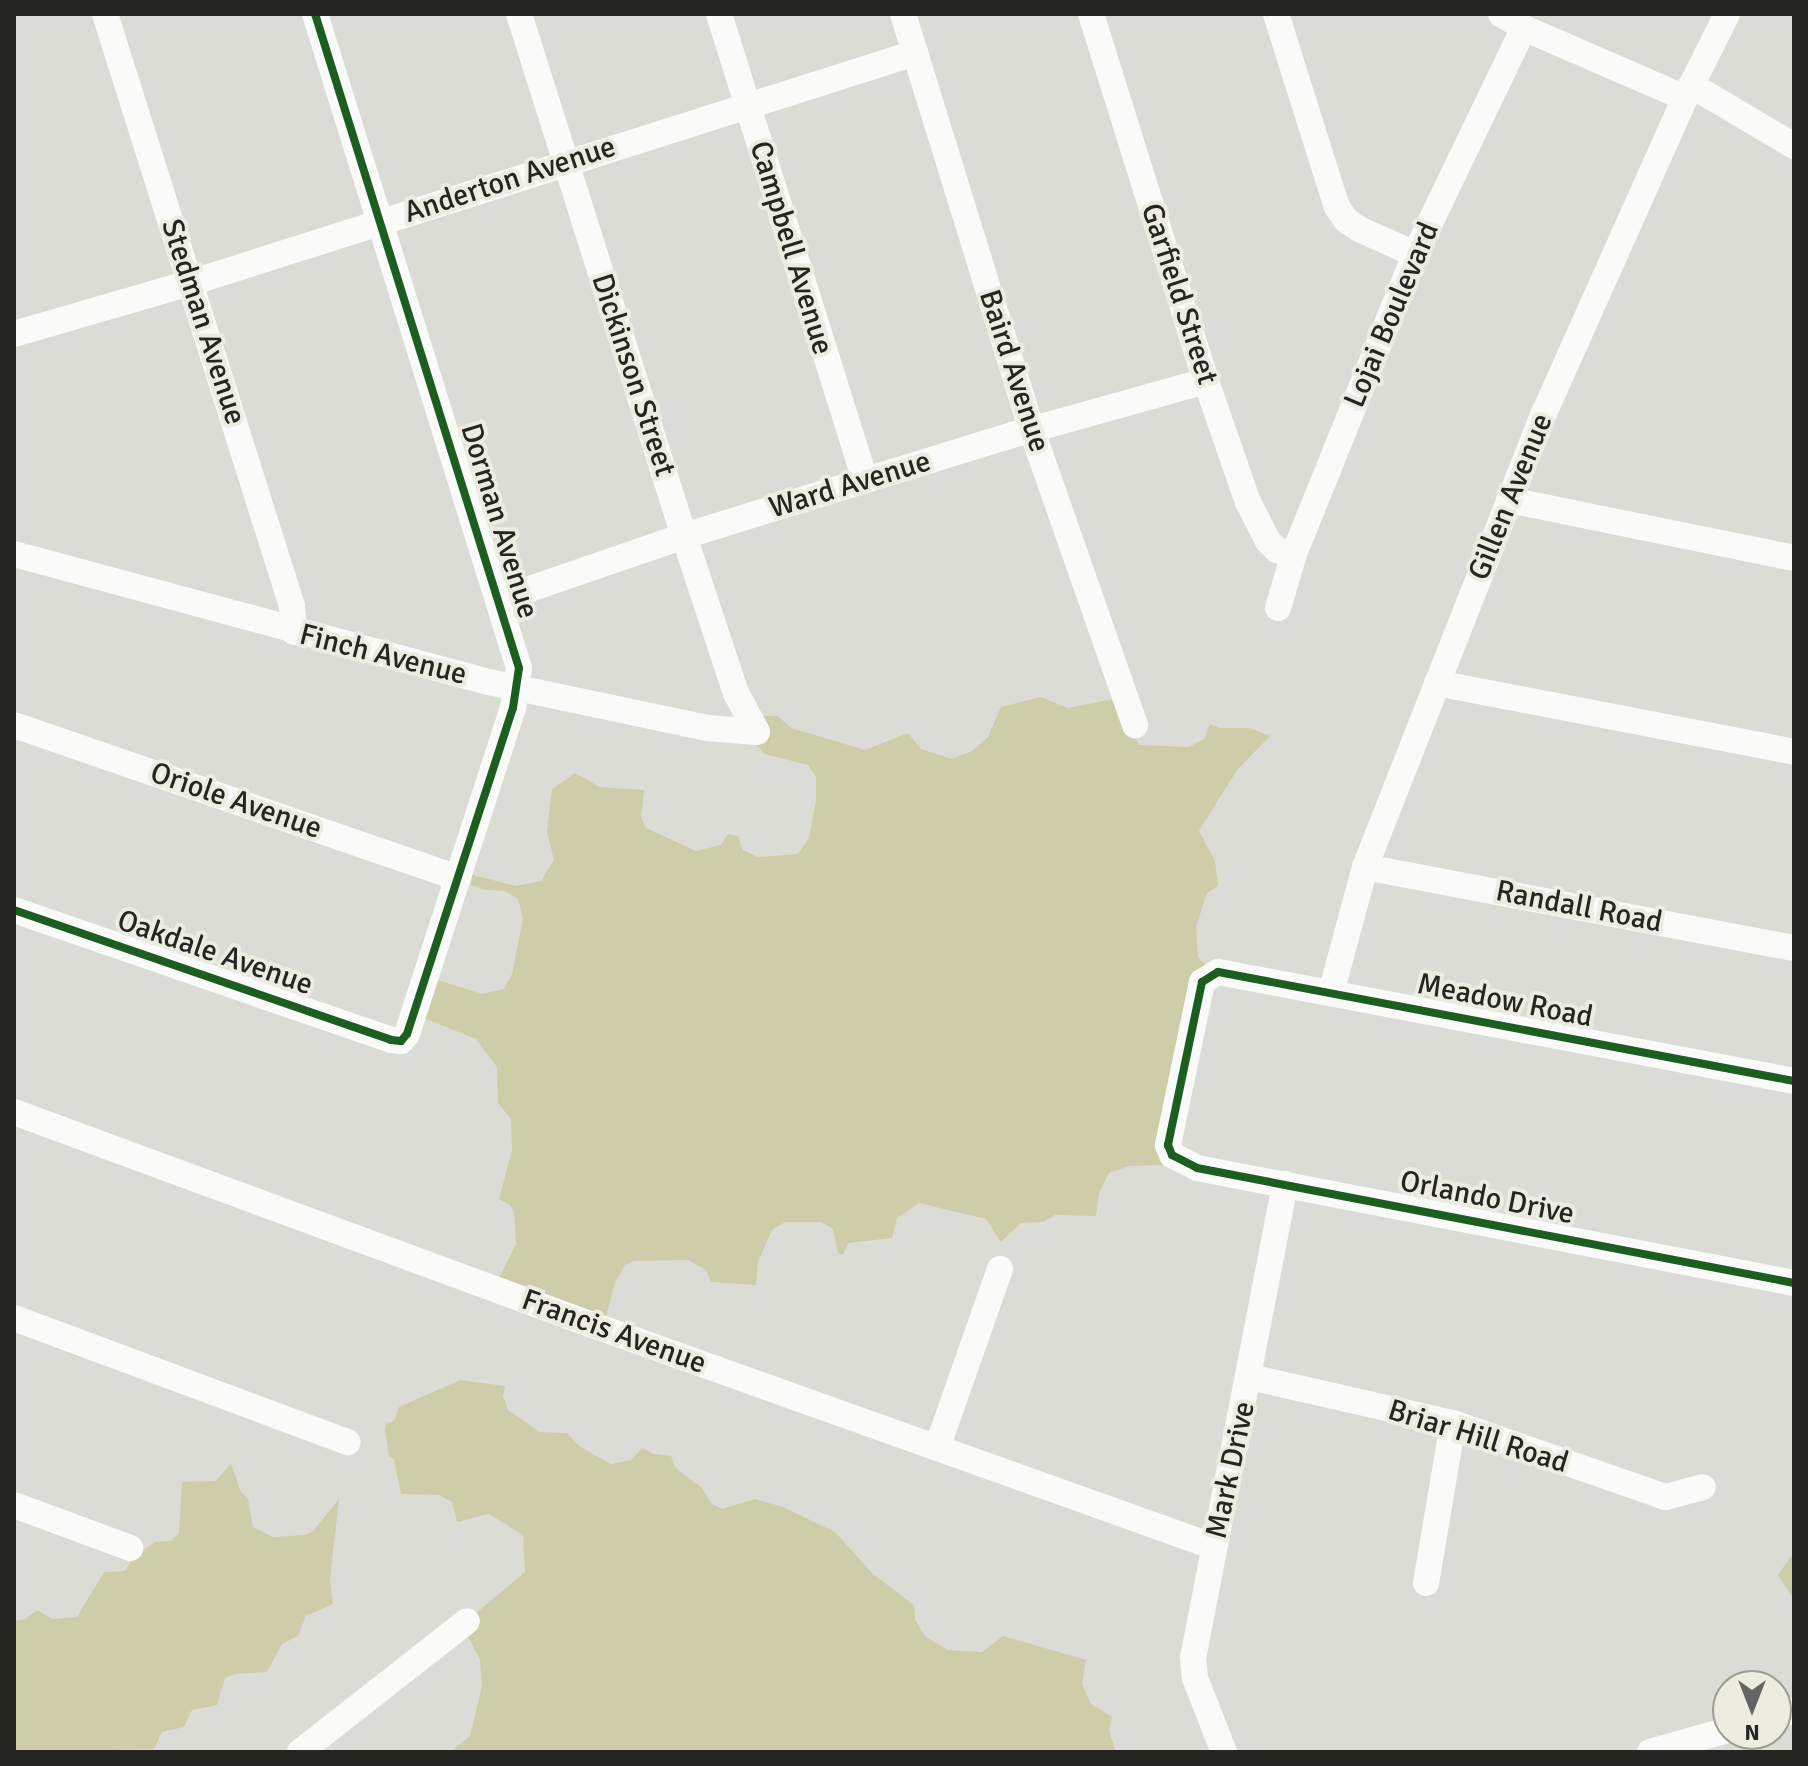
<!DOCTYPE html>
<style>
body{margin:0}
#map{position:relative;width:1808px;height:1766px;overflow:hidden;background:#dcdcd7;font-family:Signika,sans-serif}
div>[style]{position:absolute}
.green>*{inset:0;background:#cdcdaa}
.minor>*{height:26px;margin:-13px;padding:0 13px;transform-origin:13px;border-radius:13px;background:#fafaf9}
.cycleway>*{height:8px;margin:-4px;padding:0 4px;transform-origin:4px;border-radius:4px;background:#1b5e20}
span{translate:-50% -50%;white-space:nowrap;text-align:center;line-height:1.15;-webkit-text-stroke:8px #ecece1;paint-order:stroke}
.street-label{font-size:30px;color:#252521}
.frame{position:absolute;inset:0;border:16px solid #252521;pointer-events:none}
.north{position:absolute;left:1712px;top:1670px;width:80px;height:80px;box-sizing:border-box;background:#ecece1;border:2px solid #9c9c94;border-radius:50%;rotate:180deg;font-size:22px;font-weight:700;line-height:32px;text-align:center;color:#252521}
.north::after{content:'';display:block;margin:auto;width:28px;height:36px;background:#656561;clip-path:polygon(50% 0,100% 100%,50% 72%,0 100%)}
</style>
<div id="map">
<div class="green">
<i style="clip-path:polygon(1041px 697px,1068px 708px,1118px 698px,1139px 745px,1189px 747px,1204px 739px,1210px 724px,1220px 728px,1250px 728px,1270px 736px,1237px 770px,1199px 831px,1215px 861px,1218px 886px,1207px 893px,1196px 927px,1198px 957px,1210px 971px,1166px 1165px,1129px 1166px,1109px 1173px,1099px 1193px,1096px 1216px,1055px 1215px,1043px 1222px,1021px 1223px,1001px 1242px,986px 1219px,919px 1203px,897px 1218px,892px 1238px,848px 1243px,843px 1255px,838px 1253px,833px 1229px,821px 1222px,785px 1222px,772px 1230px,758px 1262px,756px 1285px,711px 1282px,706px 1270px,688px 1260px,634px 1261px,625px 1265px,615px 1282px,604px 1325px,496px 1284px,516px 1244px,514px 1213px,510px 1205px,499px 1199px,512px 1150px,511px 1119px,498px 1103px,497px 1067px,476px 1039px,411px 1013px,425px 976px,482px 994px,504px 989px,512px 974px,523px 918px,518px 899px,505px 891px,485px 890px,455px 879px,458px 871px,516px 886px,541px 881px,554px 860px,547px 832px,552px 789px,575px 773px,600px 787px,644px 790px,641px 817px,646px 828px,696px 851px,721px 845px,728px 834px,738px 836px,743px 850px,758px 857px,798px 854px,809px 838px,816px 800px,816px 777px,808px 765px,765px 754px,739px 726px,740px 715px,778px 716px,791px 728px,865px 750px,908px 733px,921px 749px,952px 759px,972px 751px,988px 737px,1001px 707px)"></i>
<i style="clip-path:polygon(460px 1380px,505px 1386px,503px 1396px,508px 1410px,540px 1432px,567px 1433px,579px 1446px,611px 1464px,631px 1460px,642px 1448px,654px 1454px,671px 1456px,676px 1468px,702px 1488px,712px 1504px,722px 1509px,755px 1499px,783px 1507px,835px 1532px,873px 1574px,914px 1605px,915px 1620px,926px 1637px,948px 1650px,982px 1652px,1003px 1636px,1086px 1660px,1082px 1684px,1091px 1704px,1112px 1717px,1109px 1731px,1116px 1752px,450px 1752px,470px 1736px,482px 1686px,480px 1660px,462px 1625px,525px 1572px,523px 1535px,489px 1514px,457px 1522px,452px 1502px,439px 1495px,401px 1494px,394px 1459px,389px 1457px,385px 1429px,386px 1424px,394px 1421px,399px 1407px)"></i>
<i style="clip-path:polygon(231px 1463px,241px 1492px,248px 1499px,253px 1527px,273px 1537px,305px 1535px,313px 1531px,339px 1499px,330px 1580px,333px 1604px,306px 1616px,298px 1636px,282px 1644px,267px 1672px,235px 1674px,225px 1678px,217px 1705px,192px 1710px,184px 1727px,162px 1732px,154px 1749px,14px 1752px,14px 1621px,25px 1619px,37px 1610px,53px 1619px,77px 1617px,104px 1572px,125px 1571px,133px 1558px,155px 1542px,171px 1541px,179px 1533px,182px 1482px,216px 1481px)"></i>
<i style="clip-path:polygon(1794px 1552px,1794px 1600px,1778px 1575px)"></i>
</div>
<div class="minor">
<i style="left:105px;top:14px;width:621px;rotate:72.47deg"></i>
<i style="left:292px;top:606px;width:26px;rotate:86deg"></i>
<i style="left:519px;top:14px;width:547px;rotate:72.46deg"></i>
<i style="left:684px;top:536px;width:165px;rotate:71.7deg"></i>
<i style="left:736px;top:693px;width:44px;rotate:61.7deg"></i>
<i style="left:719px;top:14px;width:489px;rotate:72.6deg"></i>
<i style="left:903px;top:14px;width:436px;rotate:72.8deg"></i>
<i style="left:1032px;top:431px;width:312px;rotate:70.7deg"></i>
<i style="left:1091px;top:14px;width:385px;rotate:72.6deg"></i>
<i style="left:1206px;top:381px;width:128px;rotate:70.9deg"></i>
<i style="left:1248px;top:502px;width:44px;rotate:62.9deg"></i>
<i style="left:1268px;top:541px;width:13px;rotate:45deg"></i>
<i style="left:1277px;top:550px;width:17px;rotate:13deg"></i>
<i style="left:1276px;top:14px;width:202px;rotate:72.5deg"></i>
<i style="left:1337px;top:207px;width:16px;rotate:55deg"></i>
<i style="left:1346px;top:220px;width:16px;rotate:35deg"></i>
<i style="left:1359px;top:229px;width:61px;rotate:24.1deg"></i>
<i style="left:1501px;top:14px;width:27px;rotate:31deg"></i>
<i style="left:1524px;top:28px;width:176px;rotate:23.5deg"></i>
<i style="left:1691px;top:85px;width:120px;rotate:30.6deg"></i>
<i style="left:14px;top:334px;width:183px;rotate:-16.2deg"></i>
<i style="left:190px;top:283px;width:761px;rotate:-17.6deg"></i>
<i style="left:1509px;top:500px;width:291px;rotate:11.5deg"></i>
<i style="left:14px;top:554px;width:492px;rotate:15.1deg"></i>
<i style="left:489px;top:682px;width:223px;rotate:11.9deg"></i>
<i style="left:707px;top:728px;width:50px;rotate:4.6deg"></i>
<i style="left:498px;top:600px;width:197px;rotate:-19deg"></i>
<i style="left:684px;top:536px;width:343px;rotate:-17.1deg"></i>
<i style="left:1012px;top:435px;width:201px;rotate:-15.6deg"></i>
<i style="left:1278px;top:608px;width:56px;rotate:-73.5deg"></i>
<i style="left:1294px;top:554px;width:323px;rotate:-68deg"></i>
<i style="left:1415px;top:254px;width:251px;rotate:-64.3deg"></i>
<i style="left:1437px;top:683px;width:364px;rotate:10.9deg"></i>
<i style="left:14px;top:725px;width:470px;rotate:19deg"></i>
<i style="left:1365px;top:867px;width:437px;rotate:10.7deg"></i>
<i style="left:14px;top:910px;width:399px;rotate:19deg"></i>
<i style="left:391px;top:1040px;width:10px;rotate:6deg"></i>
<i style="left:401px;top:1041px;width:9px;rotate:-49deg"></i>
<i style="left:407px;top:1034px;width:343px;rotate:-72deg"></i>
<i style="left:513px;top:708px;width:40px;rotate:-81.5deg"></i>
<i style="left:519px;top:668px;width:685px;rotate:-107.32deg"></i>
<i style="left:1331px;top:993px;width:131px;rotate:-74.9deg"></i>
<i style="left:1365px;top:867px;width:490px;rotate:-68.5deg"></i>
<i style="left:1545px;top:411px;width:343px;rotate:-65.9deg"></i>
<i style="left:1685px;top:98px;width:94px;rotate:-63.4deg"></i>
<i style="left:1794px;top:1081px;width:586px;rotate:-169.28deg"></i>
<i style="left:1218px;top:972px;width:19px;rotate:148deg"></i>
<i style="left:1202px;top:982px;width:167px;rotate:101.8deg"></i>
<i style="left:1168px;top:1145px;width:11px;rotate:68deg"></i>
<i style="left:1172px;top:1155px;width:28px;rotate:27deg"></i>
<i style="left:1197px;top:1168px;width:608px;rotate:10.9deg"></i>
<i style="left:14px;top:1112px;width:599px;rotate:20.22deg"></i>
<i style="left:576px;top:1319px;width:678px;rotate:19.64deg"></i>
<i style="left:14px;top:1318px;width:356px;rotate:20.4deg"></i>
<i style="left:1250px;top:1377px;width:208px;rotate:12.8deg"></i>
<i style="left:1453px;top:1423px;width:225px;rotate:19.2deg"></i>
<i style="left:1666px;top:1497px;width:38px;rotate:-15deg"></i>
<i style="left:937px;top:1448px;width:190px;rotate:-70.6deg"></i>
<i style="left:14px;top:1505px;width:124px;rotate:20.3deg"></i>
<i style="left:1426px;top:1583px;width:162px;rotate:-80.4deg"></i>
<i style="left:1776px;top:1716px;width:19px;rotate:-16deg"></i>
<i style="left:300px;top:1752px;width:212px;rotate:-38.1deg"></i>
<i style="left:1224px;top:1752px;width:79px;rotate:-111.4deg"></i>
<i style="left:1195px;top:1678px;width:20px;rotate:-96deg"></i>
<i style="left:1193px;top:1658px;width:483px;rotate:-79deg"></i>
<i style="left:1650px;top:1752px;width:81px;rotate:-15.8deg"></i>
</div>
<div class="cycleway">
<i style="left:14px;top:910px;width:399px;rotate:19deg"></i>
<i style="left:391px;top:1040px;width:10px;rotate:6deg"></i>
<i style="left:401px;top:1041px;width:9px;rotate:-49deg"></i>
<i style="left:407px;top:1034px;width:343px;rotate:-72deg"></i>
<i style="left:513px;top:708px;width:40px;rotate:-81.5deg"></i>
<i style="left:519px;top:668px;width:685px;rotate:-107.32deg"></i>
<i style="left:1794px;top:1081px;width:586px;rotate:-169.28deg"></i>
<i style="left:1218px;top:972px;width:19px;rotate:148deg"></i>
<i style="left:1202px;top:982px;width:167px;rotate:101.8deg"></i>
<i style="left:1168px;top:1145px;width:11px;rotate:68deg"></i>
<i style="left:1172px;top:1155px;width:28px;rotate:27deg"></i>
<i style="left:1197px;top:1168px;width:608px;rotate:10.9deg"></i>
</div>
<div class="street-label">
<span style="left:510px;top:180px;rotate:-18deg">Anderton Avenue</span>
<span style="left:791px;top:248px;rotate:73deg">Campbell Avenue</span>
<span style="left:1179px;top:294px;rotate:72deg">Garfield Street</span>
<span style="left:1392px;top:315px;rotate:-67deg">Lojai Boulevard</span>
<span style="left:203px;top:322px;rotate:72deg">Stedman Avenue</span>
<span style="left:1014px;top:371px;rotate:72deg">Baird Avenue</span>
<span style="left:633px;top:375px;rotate:72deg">Dickinson Street</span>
<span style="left:850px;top:485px;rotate:-17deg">Ward Avenue</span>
<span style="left:1511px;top:497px;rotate:-68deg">Gillen Avenue</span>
<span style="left:499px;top:521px;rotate:73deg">Dorman Avenue</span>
<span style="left:383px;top:655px;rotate:14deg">Finch Avenue</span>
<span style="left:236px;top:801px;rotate:19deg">Oriole Avenue</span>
<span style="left:1579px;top:907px;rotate:11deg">Randall Road</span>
<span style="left:215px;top:953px;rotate:19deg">Oakdale Avenue</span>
<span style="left:1505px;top:1001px;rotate:11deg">Meadow Road</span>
<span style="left:1487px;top:1198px;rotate:11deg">Orlando Drive</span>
<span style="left:614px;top:1332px;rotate:20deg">Francis Avenue</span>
<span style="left:1478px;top:1437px;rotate:17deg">Briar Hill Road</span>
<span style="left:1231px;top:1470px;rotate:-78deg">Mark Drive</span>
</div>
<div class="frame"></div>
<div class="north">N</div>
</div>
